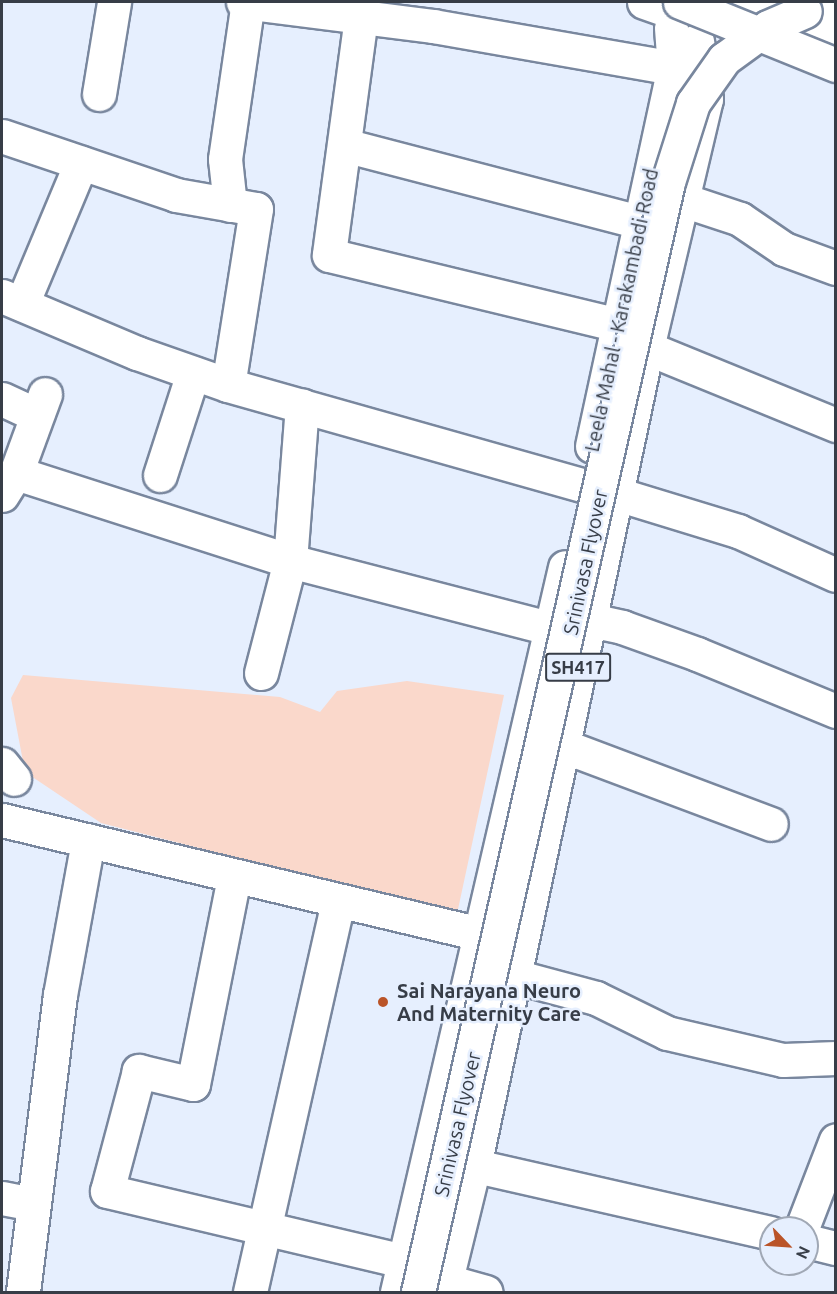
<!DOCTYPE html>
<style>
body{margin:0}
#map{position:relative;width:837px;height:1294px;overflow:hidden;background:#e6effe;font-family:Ubuntu,sans-serif}
div>[style]{position:absolute}
.green>*{inset:0;background:#fad8cb}
.roads{filter:drop-shadow(2px 0 #79879e) drop-shadow(-2px 0 #79879e) drop-shadow(0 2px #79879e) drop-shadow(0 -2px #79879e)}
.minor>*{height:33px;margin:-16.5px;padding:0 16.5px;transform-origin:16.5px;border-radius:16.5px;background:#fff}
.major>*{height:33px;margin:-16.5px;padding:0 16.5px;transform-origin:16.5px;border-radius:16.5px;background:#fff}
.bridges{filter:drop-shadow(2px 0 #79879e) drop-shadow(-2px 0 #79879e) drop-shadow(0 2px #79879e) drop-shadow(0 -2px #79879e)}
.major-bridge>*{height:33px;margin:-16.5px;padding:0 16.5px;transform-origin:16.5px;border-radius:16.5px;background:#fff}
.dots>*{width:16px;height:16px;translate:-50% -50%;box-sizing:border-box;border:3px solid #e6effe;border-radius:50%}
span{translate:-50% -50%;white-space:nowrap;text-align:center;line-height:1.15;-webkit-text-stroke:5px #e6effe;paint-order:stroke}
.shield-label span{padding:2px 4px;background:#e6effe;border:2px solid;border-radius:4px;-webkit-text-stroke-width:0}
.shield-label{font-size:18px;color:#373d47;font-weight:700}
.street-label{font-size:20px;color:#373d47}
.poi-label{font-size:20px;color:#373d47;font-weight:700}
.left{translate:0 -50%;text-align:left}
.frame{position:absolute;inset:0;border:3px solid #373d47;pointer-events:none}
.north{position:absolute;left:759px;top:1216px;width:60px;height:60px;box-sizing:border-box;background:#e6effe;border:2px solid #a0a8b5;border-radius:50%;rotate:115deg;font-size:16px;font-weight:700;line-height:24px;text-align:center;color:#373d47}
.north::after{content:'';display:block;margin:auto;width:21px;height:27px;background:#ba5428;clip-path:polygon(50% 0,100% 100%,50% 72%,0 100%)}
</style>
<div id="map">
<div class="green">
<i style="clip-path:polygon(23px 675px,280px 697px,320px 712px,337px 691px,407px 681px,504px 695px,457px 914px,101px 823px,25px 772px,11px 698px)"></i>
</div>
<div class="roads">
<div class="minor">
<i style="left:243px;top:2px;width:192px;rotate:7.2deg"></i>
<i style="left:433px;top:26px;width:245px;rotate:9.9deg"></i>
<i style="left:644px;top:2px;width:21px;rotate:19deg"></i>
<i style="left:746px;top:2px;width:96px;rotate:20.1deg"></i>
<i style="left:361px;top:17px;width:240px;rotate:97.7deg"></i>
<i style="left:329px;top:255px;width:297px;rotate:13.6deg"></i>
<i style="left:99px;top:94px;width:93px;rotate:-80.7deg"></i>
<i style="left:2px;top:136px;width:184px;rotate:18.7deg"></i>
<i style="left:176px;top:195px;width:81px;rotate:9.9deg"></i>
<i style="left:256px;top:209px;width:178px;rotate:99deg"></i>
<i style="left:344px;top:145px;width:305px;rotate:14.6deg"></i>
<i style="left:683px;top:200px;width:60px;rotate:18.4deg"></i>
<i style="left:740px;top:219px;width:53px;rotate:34.3deg"></i>
<i style="left:784px;top:249px;width:55px;rotate:20.1deg"></i>
<i style="left:230px;top:205px;width:46px;rotate:-96.2deg"></i>
<i style="left:225px;top:159px;width:159px;rotate:-81.7deg"></i>
<i style="left:2px;top:296px;width:147px;rotate:22.9deg"></i>
<i style="left:137px;top:353px;width:96px;rotate:19.4deg"></i>
<i style="left:228px;top:385px;width:370px;rotate:15.8deg"></i>
<i style="left:22px;top:304px;width:153px;rotate:-67.3deg"></i>
<i style="left:647px;top:348px;width:204px;rotate:22.2deg"></i>
<i style="left:2px;top:399px;width:38px;rotate:25deg"></i>
<i style="left:16px;top:473px;width:288px;rotate:17.8deg"></i>
<i style="left:290px;top:561px;width:268px;rotate:14.5deg"></i>
<i style="left:160px;top:475px;width:107px;rotate:-72.1deg"></i>
<i style="left:617px;top:494px;width:127px;rotate:17deg"></i>
<i style="left:738px;top:531px;width:107px;rotate:24.2deg"></i>
<i style="left:2px;top:495px;width:26px;rotate:-58deg"></i>
<i style="left:16px;top:473px;width:84px;rotate:-69.8deg"></i>
<i style="left:590px;top:620px;width:33px;rotate:12deg"></i>
<i style="left:622px;top:627px;width:80px;rotate:19.8deg"></i>
<i style="left:697px;top:654px;width:150px;rotate:22.3deg"></i>
<i style="left:261px;top:673px;width:116px;rotate:-75.5deg"></i>
<i style="left:290px;top:561px;width:156px;rotate:-85.6deg"></i>
<i style="left:561px;top:745px;width:224px;rotate:20.6deg"></i>
<i style="left:2px;top:764px;width:19px;rotate:51deg"></i>
<i style="left:2px;top:820px;width:491px;rotate:13.4deg"></i>
<i style="left:234px;top:877px;width:211px;rotate:101.2deg"></i>
<i style="left:193px;top:1084px;width:56px;rotate:-166.5deg"></i>
<i style="left:139px;top:1071px;width:124px;rotate:104.9deg"></i>
<i style="left:107px;top:1191px;width:305px;rotate:13.3deg"></i>
<i style="left:514px;top:976px;width:85px;rotate:15deg"></i>
<i style="left:596px;top:998px;width:79px;rotate:26.2deg"></i>
<i style="left:667px;top:1033px;width:119px;rotate:13.1deg"></i>
<i style="left:783px;top:1060px;width:53px;rotate:-2.2deg"></i>
<i style="left:445px;top:1159px;width:334px;rotate:12.8deg"></i>
<i style="left:2px;top:1198px;width:31px;rotate:11deg"></i>
<i style="left:802px;top:1228px;width:94px;rotate:-68.9deg"></i>
<i style="left:807px;top:1241px;width:30px;rotate:14deg"></i>
<i style="left:446px;top:1281px;width:41px;rotate:15.4deg"></i>
<i style="left:23px;top:1292px;width:299px;rotate:-82.9deg"></i>
<i style="left:60px;top:995px;width:157px;rotate:-79.7deg"></i>
<i style="left:250px;top:1292px;width:399px;rotate:-77.3deg"></i>
</div>
<div class="major">
<i style="left:805px;top:11px;width:31px"></i>
<i style="left:592px;top:446px;width:387px;rotate:-77.8deg"></i>
<i style="left:674px;top:68px;width:40px;rotate:-94.3deg"></i>
<i style="left:397px;top:1292px;width:744px;rotate:-76.95deg"></i>
<i style="left:443px;top:1292px;width:130px;rotate:-76.2deg"></i>
<i style="left:474px;top:1166px;width:836px;rotate:-78.06deg"></i>
<i style="left:647px;top:348px;width:256px;rotate:-76.7deg"></i>
<i style="left:706px;top:99px;width:59px;rotate:-98.8deg"></i>
</div>
</div>
<div class="bridges">
<div class="major-bridge">
<i style="left:680px;top:2px;width:168px;rotate:22deg"></i>
<i style="left:418px;top:1292px;width:1138px;rotate:-77.31deg"></i>
<i style="left:668px;top:182px;width:83px;rotate:-72.4deg"></i>
<i style="left:693px;top:103px;width:54px;rotate:-54.8deg"></i>
<i style="left:724px;top:59px;width:54px;rotate:-36deg"></i>
<i style="left:768px;top:27px;width:40px;rotate:-23.4deg"></i>
</div>
</div>
<div class="dots">
<i style="left:383px;top:1002px;background:#ba5428"></i>
</div>
<div class="shield-label">
<span style="left:578px;top:667px">SH417</span>
</div>
<div class="street-label">
<span style="left:621px;top:310px;rotate:-78deg">Leela Mahal - Karakambadi Road</span>
<span style="left:585px;top:562px;rotate:-78deg">Srinivasa Flyover</span>
<span style="left:457px;top:1124px;rotate:-77deg">Srinivasa Flyover</span>
</div>
<div class="poi-label">
<span class="left" style="left:397px;top:1002px">Sai Narayana Neuro<br>And Maternity Care</span>
</div>
<div class="frame"></div>
<div class="north">N</div>
</div>
